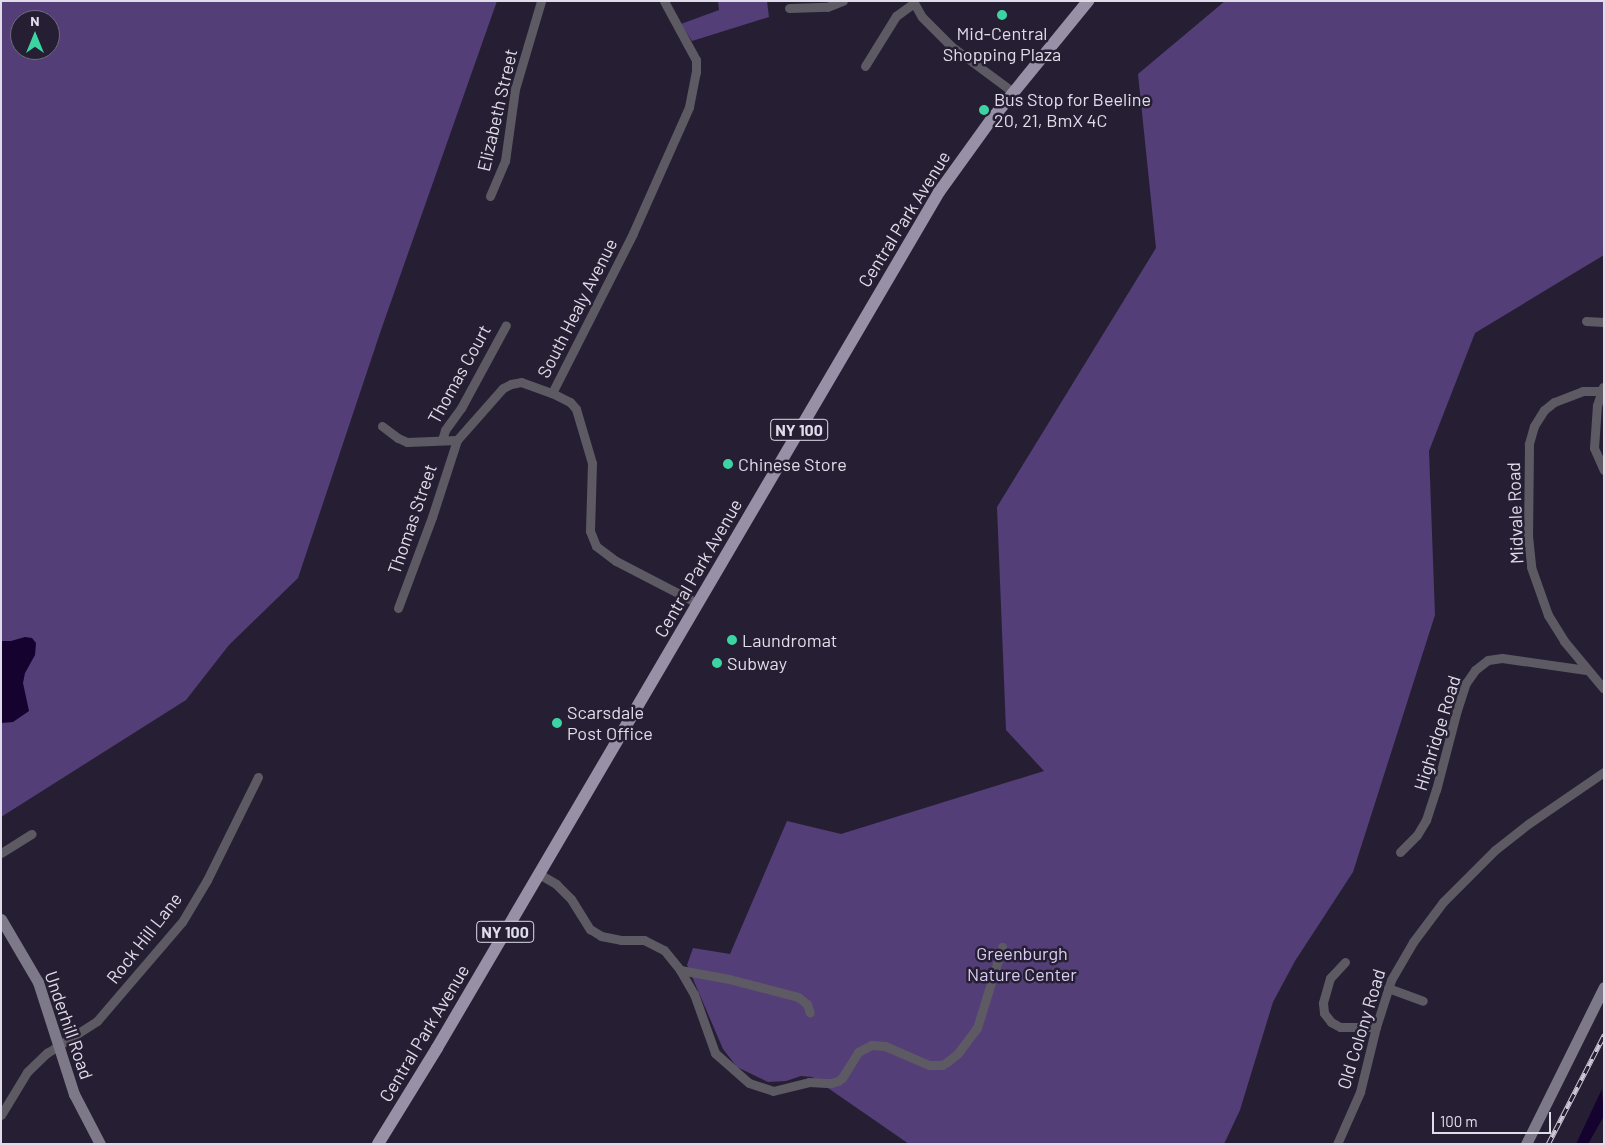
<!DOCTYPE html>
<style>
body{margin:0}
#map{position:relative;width:1605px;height:1145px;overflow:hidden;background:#261f33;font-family:Barlow,sans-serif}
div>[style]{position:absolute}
.green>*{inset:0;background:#533e77}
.water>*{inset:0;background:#16022e}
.street>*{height:9px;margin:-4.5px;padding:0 4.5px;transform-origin:4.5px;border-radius:4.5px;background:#5d5a64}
.secondary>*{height:11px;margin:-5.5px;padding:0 5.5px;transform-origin:5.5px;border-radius:5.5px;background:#7e7989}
.primary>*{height:12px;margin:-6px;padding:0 6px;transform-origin:6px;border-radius:6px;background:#9790a6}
.rail>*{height:4.5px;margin-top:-2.25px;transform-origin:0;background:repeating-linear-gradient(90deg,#261f33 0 8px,#ccc8d6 0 16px);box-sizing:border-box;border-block:1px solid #ccc8d6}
.dots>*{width:14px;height:14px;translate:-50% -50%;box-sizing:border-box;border:2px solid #261f33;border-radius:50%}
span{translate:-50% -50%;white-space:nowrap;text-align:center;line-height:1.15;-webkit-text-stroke:5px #261f33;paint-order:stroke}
.shield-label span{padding:1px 4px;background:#261f33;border:1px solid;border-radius:4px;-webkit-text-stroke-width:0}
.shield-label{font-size:16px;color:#e0dce9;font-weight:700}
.poi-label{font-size:18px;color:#e0dce9}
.left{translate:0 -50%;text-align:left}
.street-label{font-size:18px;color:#e0dce9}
.park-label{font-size:18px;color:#d9cdf3}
.frame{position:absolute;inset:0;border:2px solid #e0dce9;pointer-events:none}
.north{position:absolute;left:10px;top:10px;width:50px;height:50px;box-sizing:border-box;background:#261f33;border:1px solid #706b7c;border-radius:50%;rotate:0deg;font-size:14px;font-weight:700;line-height:20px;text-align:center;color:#e0dce9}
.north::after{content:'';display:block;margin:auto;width:18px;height:22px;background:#3dd4a3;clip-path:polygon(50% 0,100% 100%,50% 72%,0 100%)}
.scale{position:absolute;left:1432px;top:1112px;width:119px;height:22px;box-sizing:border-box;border:2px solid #e0dce9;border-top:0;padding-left:6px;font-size:15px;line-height:18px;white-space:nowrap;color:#e0dce9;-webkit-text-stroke:4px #261f33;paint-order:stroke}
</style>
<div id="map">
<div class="green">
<i style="clip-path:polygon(evenodd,1px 1px,497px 1px,381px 330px,298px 578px,229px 645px,186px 700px,1px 817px,1px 1px,20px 20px,50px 20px,50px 50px,20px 50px,20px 20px)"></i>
<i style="clip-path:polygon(718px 1px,767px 1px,769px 17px,692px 41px,681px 24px,719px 10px)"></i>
<i style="clip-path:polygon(1225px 1px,1604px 1px,1604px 255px,1475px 333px,1429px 451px,1435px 615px,1353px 872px,1295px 961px,1273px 1002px,1240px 1110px,1224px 1144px,909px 1144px,812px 1077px,801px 1076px,786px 1081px,768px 1082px,737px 1067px,723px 1049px,687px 965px,693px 948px,730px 954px,787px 821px,841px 834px,1044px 771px,1006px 730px,997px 507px,1156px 248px,1138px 74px)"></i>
</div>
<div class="water">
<i style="clip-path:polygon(25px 637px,32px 638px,36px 643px,35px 655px,25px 673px,23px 683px,29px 711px,13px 722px,1px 723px,1px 641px,11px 641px)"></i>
<i style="clip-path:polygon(1602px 1089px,1604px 1116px,1588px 1144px,1576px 1144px)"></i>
</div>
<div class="street">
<i style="left:913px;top:1px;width:18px;rotate:61deg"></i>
<i style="left:922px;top:17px;width:41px;rotate:45deg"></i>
<i style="left:951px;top:46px;width:77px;rotate:36.6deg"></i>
<i style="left:789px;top:8px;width:38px;rotate:-2deg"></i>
<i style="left:827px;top:7px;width:17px;rotate:-21deg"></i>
<i style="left:865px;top:66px;width:59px;rotate:-58.2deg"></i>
<i style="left:896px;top:16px;width:22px;rotate:-36deg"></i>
<i style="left:490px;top:196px;width:38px;rotate:-67deg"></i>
<i style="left:505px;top:161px;width:73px;rotate:-82.1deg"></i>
<i style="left:515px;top:89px;width:92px;rotate:-73.5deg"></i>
<i style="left:1586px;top:321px;width:18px;rotate:3deg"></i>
<i style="left:1603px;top:387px;width:19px;rotate:108deg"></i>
<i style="left:1597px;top:405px;width:43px;rotate:94deg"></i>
<i style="left:1594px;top:448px;width:24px;rotate:66deg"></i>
<i style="left:1601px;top:391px;width:18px;rotate:180deg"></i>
<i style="left:1583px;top:391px;width:31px;rotate:159deg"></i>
<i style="left:1554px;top:402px;width:13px;rotate:141deg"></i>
<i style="left:1544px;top:410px;width:19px;rotate:122deg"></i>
<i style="left:1534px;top:426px;width:19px;rotate:106deg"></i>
<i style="left:1529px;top:444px;width:92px;rotate:90.6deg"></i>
<i style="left:1528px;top:536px;width:31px;rotate:84deg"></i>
<i style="left:1531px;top:567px;width:51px;rotate:70.5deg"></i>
<i style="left:1548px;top:615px;width:31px;rotate:58deg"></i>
<i style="left:1564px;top:641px;width:62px;rotate:50.2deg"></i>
<i style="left:552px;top:393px;width:179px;rotate:-63.1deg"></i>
<i style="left:633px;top:233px;width:138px;rotate:-66deg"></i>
<i style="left:689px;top:107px;width:36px;rotate:-79deg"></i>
<i style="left:696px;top:72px;width:12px;rotate:-90deg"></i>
<i style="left:696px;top:60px;width:67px;rotate:-118.5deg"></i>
<i style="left:382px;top:426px;width:20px;rotate:37deg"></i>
<i style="left:398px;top:438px;width:10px;rotate:24deg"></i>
<i style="left:407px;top:442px;width:50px;rotate:-2.3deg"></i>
<i style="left:442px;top:440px;width:10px;rotate:-73deg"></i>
<i style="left:445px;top:430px;width:27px;rotate:-54deg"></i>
<i style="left:461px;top:408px;width:94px;rotate:-61.5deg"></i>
<i style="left:398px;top:608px;width:97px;rotate:-69.5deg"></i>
<i style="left:432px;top:517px;width:81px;rotate:-72deg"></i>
<i style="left:457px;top:440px;width:69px;rotate:-48.5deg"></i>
<i style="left:503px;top:388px;width:9px;rotate:-27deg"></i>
<i style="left:511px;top:384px;width:10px;rotate:-11deg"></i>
<i style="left:521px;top:382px;width:33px;rotate:20deg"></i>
<i style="left:552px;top:393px;width:20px;rotate:27deg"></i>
<i style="left:570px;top:402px;width:9px;rotate:49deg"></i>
<i style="left:576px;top:409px;width:56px;rotate:73.5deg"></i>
<i style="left:592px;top:463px;width:68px;rotate:91.7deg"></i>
<i style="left:590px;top:531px;width:16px;rotate:68deg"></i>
<i style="left:596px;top:546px;width:25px;rotate:37deg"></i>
<i style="left:616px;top:561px;width:91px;rotate:27.4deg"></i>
<i style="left:1400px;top:852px;width:24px;rotate:-45deg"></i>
<i style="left:1417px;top:835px;width:17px;rotate:-59deg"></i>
<i style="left:1426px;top:820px;width:32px;rotate:-72deg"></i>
<i style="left:1436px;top:790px;width:83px;rotate:-75.3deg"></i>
<i style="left:1457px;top:710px;width:28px;rotate:-72deg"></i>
<i style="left:1466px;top:683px;width:16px;rotate:-55deg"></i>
<i style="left:1475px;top:670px;width:16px;rotate:-38deg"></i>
<i style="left:1488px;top:660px;width:14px;rotate:-8deg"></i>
<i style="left:1502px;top:658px;width:85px;rotate:8.1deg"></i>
<i style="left:1px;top:853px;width:36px;rotate:-32deg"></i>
<i style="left:539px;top:874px;width:20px;rotate:30deg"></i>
<i style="left:556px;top:884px;width:21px;rotate:45deg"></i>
<i style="left:571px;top:899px;width:36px;rotate:58deg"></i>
<i style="left:590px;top:929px;width:13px;rotate:32deg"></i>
<i style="left:601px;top:936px;width:20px;rotate:11deg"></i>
<i style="left:621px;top:940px;width:23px"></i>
<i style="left:644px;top:940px;width:22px;rotate:27deg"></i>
<i style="left:664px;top:950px;width:26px;rotate:51deg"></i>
<i style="left:680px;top:970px;width:28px;rotate:60deg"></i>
<i style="left:694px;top:994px;width:63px;rotate:70.4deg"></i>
<i style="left:715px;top:1053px;width:45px;rotate:41.4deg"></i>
<i style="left:749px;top:1083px;width:25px;rotate:18deg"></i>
<i style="left:773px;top:1091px;width:37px;rotate:-14deg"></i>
<i style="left:809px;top:1082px;width:22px;rotate:3deg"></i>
<i style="left:831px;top:1083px;width:7px;rotate:-16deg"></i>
<i style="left:838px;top:1081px;width:5px;rotate:-37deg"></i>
<i style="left:842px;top:1078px;width:31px;rotate:-58deg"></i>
<i style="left:858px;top:1052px;width:15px;rotate:-28deg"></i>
<i style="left:871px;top:1045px;width:14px;rotate:4deg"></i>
<i style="left:885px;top:1046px;width:48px;rotate:23.4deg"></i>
<i style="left:929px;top:1065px;width:13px"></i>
<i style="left:942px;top:1065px;width:6px;rotate:-31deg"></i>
<i style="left:947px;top:1062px;width:14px;rotate:-39deg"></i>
<i style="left:958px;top:1053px;width:31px;rotate:-53deg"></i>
<i style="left:977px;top:1028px;width:85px;rotate:-72.8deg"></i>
<i style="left:1345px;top:962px;width:22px;rotate:133deg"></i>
<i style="left:1330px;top:978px;width:26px;rotate:106deg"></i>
<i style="left:1323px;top:1003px;width:10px;rotate:84deg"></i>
<i style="left:1324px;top:1013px;width:11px;rotate:52deg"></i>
<i style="left:1331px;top:1022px;width:10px;rotate:29deg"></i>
<i style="left:1340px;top:1027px;width:36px"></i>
<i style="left:680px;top:970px;width:50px;rotate:10.4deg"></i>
<i style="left:729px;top:979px;width:71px;rotate:14.6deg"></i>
<i style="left:798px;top:997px;width:11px;rotate:38deg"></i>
<i style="left:807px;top:1004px;width:9px;rotate:72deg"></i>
<i style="left:1388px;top:988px;width:37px;rotate:20deg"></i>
<i style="left:1px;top:1115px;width:50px;rotate:-58.8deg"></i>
<i style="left:27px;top:1072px;width:28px;rotate:-44deg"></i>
<i style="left:47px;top:1053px;width:59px;rotate:-32.6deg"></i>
<i style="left:97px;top:1021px;width:130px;rotate:-49.4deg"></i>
<i style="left:182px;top:922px;width:49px;rotate:-59.2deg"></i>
<i style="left:207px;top:880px;width:115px;rotate:-63.7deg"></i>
<i style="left:1337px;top:1144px;width:57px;rotate:-66.1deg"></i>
<i style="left:1360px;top:1092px;width:67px;rotate:-76.2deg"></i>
<i style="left:1376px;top:1027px;width:49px;rotate:-72.3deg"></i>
<i style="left:1391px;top:980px;width:44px;rotate:-59.9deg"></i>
<i style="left:1413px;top:942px;width:50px;rotate:-53.1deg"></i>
<i style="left:1443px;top:902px;width:74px;rotate:-45deg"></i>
<i style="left:1495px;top:850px;width:42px;rotate:-38.2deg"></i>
<i style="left:1528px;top:824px;width:92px;rotate:-34.4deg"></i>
</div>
<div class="secondary">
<i style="left:1px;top:919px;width:73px;rotate:59.6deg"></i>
<i style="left:38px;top:982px;width:118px;rotate:72.2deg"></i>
<i style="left:74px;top:1094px;width:56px;rotate:62.5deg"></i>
<i style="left:1526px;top:1144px;width:175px;rotate:-63.6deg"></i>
</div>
<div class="primary">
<i style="left:378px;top:1144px;width:113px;rotate:-58.4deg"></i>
<i style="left:437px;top:1048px;width:992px;rotate:-59.61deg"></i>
<i style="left:939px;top:192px;width:89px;rotate:-54.2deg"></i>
<i style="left:991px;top:120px;width:154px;rotate:-50.8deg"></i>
</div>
<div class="rail">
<i style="left:1548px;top:1144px;width:123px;rotate:-62.8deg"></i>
</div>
<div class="dots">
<i style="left:1002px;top:15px;background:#3dd4a3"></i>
<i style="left:984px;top:110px;background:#3dd4a3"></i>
<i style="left:728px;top:464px;background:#3dd4a3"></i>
<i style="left:732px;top:640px;background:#3dd4a3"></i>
<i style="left:717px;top:663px;background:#3dd4a3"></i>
<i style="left:557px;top:723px;background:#3dd4a3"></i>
</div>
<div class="shield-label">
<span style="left:799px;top:430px">NY 100</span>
<span style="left:505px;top:932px">NY 100</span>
</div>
<div class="poi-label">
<span style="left:1002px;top:44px">Mid-Central<br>Shopping Plaza</span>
<span class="left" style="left:994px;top:110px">Bus Stop for Beeline<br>20, 21, BmX 4C</span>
<span class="left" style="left:738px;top:464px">Chinese Store</span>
<span class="left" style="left:742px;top:640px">Laundromat</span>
<span class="left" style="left:727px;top:663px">Subway</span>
<span class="left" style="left:567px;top:723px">Scarsdale<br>Post Office</span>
</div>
<div class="street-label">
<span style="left:497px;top:110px;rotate:-77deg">Elizabeth Street</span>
<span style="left:904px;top:219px;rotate:-58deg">Central Park Avenue</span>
<span style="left:577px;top:308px;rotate:-63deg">South Healy Avenue</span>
<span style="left:459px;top:374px;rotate:-61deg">Thomas Court</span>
<span style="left:1515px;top:513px;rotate:-92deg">Midvale Road</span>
<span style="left:412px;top:519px;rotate:-71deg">Thomas Street</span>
<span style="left:698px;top:568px;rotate:-60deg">Central Park Avenue</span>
<span style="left:1437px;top:733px;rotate:-73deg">Highridge Road</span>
<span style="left:144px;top:938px;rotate:-52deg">Rock Hill Lane</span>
<span style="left:69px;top:1025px;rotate:71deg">Underhill Road</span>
<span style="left:1361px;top:1029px;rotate:-73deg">Old Colony Road</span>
<span style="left:424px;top:1033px;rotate:-59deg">Central Park Avenue</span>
</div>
<div class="park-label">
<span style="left:1022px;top:964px">Greenburgh<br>Nature Center</span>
</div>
<div class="frame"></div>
<div class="north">N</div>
<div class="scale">100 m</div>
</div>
